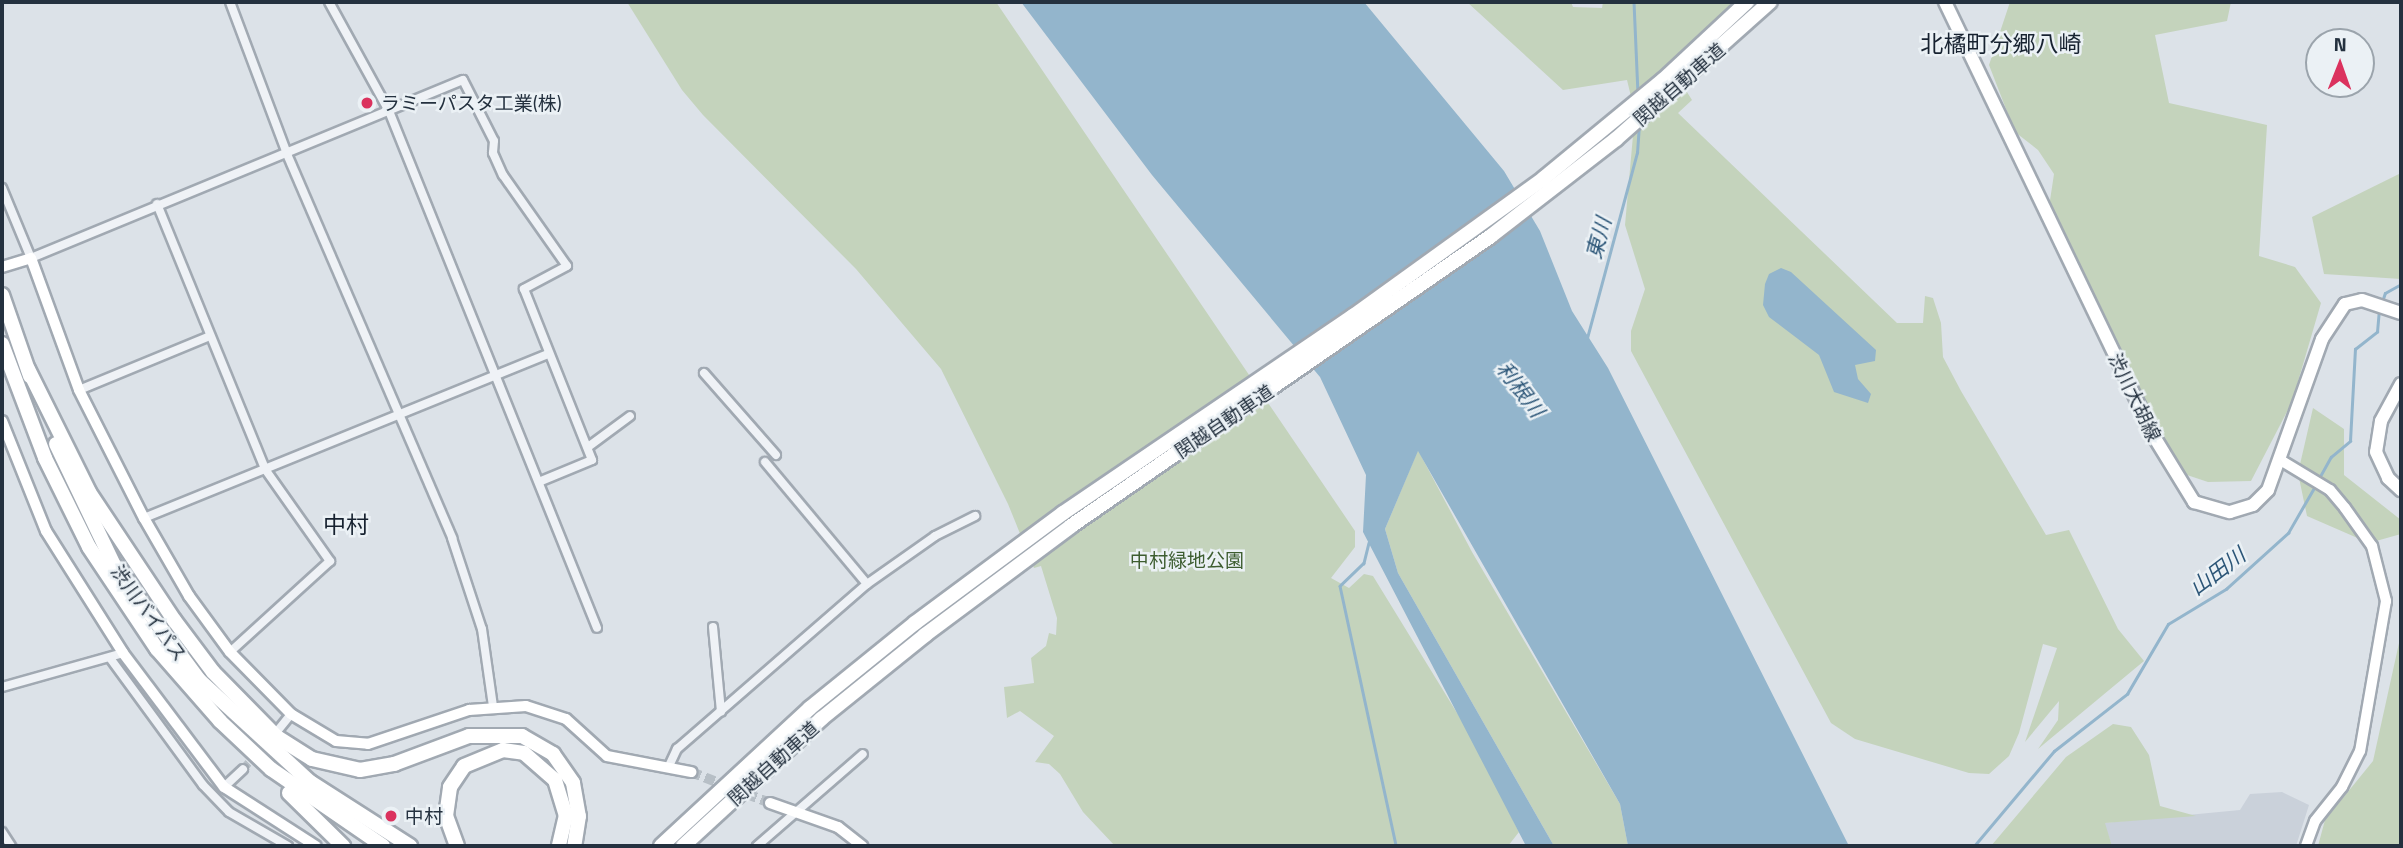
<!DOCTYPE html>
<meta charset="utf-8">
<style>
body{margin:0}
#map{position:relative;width:2403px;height:848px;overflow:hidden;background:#dce2e8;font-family:"Titillium Web","Noto Sans JP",sans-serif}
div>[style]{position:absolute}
.built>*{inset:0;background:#cad1da}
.green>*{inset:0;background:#c4d3bc}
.water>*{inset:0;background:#93b5cc}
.stream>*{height:2.5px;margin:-1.25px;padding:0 1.25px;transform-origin:1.25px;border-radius:1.25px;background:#93b5cc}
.street-tunnel>*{height:8px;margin-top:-4px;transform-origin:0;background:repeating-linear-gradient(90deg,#b7bfc6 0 8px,transparent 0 12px)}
.secondary-tunnel>*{height:10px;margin-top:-5px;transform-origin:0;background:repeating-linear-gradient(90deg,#b7bfc6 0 10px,transparent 0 15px)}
.roads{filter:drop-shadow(2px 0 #a1a9b2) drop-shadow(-2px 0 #a1a9b2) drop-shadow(0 2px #a1a9b2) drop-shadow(0 -2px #a1a9b2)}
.street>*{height:8px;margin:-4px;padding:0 4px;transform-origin:4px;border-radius:4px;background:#eff2f6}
.secondary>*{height:10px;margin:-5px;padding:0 5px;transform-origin:5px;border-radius:5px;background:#fff}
.primary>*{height:12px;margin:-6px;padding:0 6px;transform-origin:6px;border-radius:6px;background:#fff}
.highway>*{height:14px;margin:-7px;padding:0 7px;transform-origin:7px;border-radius:7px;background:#fff}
.dots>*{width:19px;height:19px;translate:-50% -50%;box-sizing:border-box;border:4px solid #ebf1f5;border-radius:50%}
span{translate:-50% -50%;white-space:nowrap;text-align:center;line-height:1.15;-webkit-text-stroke:5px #ebf1f5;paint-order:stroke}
.street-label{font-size:19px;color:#24313f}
.poi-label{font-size:19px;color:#24313f}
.left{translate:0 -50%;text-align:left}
.park-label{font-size:19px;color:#3d5d30}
.water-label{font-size:21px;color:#2b5577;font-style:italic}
.quarter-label{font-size:23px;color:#172230}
.frame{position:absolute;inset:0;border:4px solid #24313f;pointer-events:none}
.north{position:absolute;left:2305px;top:28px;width:70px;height:70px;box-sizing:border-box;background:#ebf1f5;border:2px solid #9ba4ac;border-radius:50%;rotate:1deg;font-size:19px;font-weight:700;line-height:28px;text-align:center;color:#24313f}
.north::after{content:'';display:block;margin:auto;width:24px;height:32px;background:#db325e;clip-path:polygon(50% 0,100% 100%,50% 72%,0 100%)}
</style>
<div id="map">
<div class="built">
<i style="clip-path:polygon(2282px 792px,2309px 805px,2296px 846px,2112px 846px,2104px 823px,2240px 810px,2250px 794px)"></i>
</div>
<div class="green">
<i style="clip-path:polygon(627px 2px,996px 2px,1355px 531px,1355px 547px,1331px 578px,1349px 588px,1364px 574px,1373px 576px,1473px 739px,1519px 832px,1508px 846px,1115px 846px,1083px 812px,1060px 774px,1049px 764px,1035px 762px,1054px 736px,1020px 711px,1007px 718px,1004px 687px,1034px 683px,1031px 658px,1046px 646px,1049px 633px,1056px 635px,1057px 618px,1041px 566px,1034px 568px,1008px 504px,941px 369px,856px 269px,703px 115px,682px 90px)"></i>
<i style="clip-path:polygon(1467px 2px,1571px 2px,1573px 7px,1602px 8px,1603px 2px,1737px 2px,1671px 67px,1692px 100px,1678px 113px,1897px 323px,1923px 323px,1925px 296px,1933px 298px,1941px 323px,1943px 357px,1961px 391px,2046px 535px,2069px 530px,2118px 629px,2144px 661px,2038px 749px,2058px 720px,2059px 701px,2025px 742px,2057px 648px,2043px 644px,2019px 733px,2009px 756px,1989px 774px,1969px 773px,1855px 739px,1831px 723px,1631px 351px,1631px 331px,1645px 289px,1625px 225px,1635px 113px,1627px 80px,1563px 90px)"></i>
<i style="clip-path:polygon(2010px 2px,2231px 2px,2227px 21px,2155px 35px,2169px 103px,2267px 125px,2259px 256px,2295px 267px,2321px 303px,2292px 402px,2251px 481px,2208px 482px,2187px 475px,2170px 451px,2049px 207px,2054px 174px,2038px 150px,2015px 132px,1989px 65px)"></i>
<i style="clip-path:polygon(2401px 173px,2401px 279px,2324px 274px,2312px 217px)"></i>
<i style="clip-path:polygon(2313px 408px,2344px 429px,2344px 475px,2401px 520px,2401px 534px,2369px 543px,2307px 516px,2298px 473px)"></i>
<i style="clip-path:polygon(1418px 450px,1472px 552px,1620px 804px,1628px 846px,1554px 846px,1398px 573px,1385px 529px)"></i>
<i style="clip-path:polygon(2401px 634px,2401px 846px,2318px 846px,2325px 820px,2373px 761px)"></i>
<i style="clip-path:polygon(2113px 724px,2131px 727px,2149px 755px,2160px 806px,2196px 816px,2105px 823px,2112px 846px,1991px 846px,2066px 757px)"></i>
</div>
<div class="water">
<i style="clip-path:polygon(1021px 2px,1364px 2px,1504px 171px,1540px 231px,1572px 311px,1608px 368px,1849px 846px,1628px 846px,1620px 804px,1418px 451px,1385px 529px,1398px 573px,1554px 846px,1526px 846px,1363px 532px,1366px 475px,1320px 377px,1152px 175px)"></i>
<i style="clip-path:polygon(1781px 268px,1791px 272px,1876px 350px,1875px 361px,1855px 365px,1858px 379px,1871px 394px,1868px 403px,1834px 392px,1819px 355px,1769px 317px,1763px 305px,1765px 284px,1769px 274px)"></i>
</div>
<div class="stream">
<i style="left:1634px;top:2px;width:91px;rotate:87.5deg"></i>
<i style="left:2382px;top:302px;width:9px;rotate:-72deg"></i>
<i style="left:2385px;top:293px;width:18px;rotate:-29deg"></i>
<i style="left:1587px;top:338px;width:192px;rotate:-74.9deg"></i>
<i style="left:1637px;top:153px;width:29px;rotate:-86deg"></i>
<i style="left:2318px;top:480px;width:26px;rotate:-61deg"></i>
<i style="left:2331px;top:457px;width:25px;rotate:-40deg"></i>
<i style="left:2350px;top:441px;width:92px;rotate:-86.9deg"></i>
<i style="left:2355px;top:349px;width:28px;rotate:-38deg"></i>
<i style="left:2377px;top:332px;width:21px;rotate:-85deg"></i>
<i style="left:1369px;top:543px;width:21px;rotate:104deg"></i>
<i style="left:1364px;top:563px;width:33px;rotate:136deg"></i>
<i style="left:1340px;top:586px;width:266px;rotate:77.8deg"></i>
<i style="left:1974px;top:846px;width:124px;rotate:-49.9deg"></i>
<i style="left:2054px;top:751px;width:93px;rotate:-38deg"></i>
<i style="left:2127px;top:694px;width:81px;rotate:-59.6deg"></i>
<i style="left:2168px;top:624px;width:68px;rotate:-31.1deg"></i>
<i style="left:2226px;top:589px;width:84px;rotate:-42.1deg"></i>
<i style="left:2288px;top:533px;width:54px;rotate:-60.1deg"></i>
</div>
<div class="street-tunnel">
<i style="left:243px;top:769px;width:39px;rotate:-48deg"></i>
</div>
<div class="secondary-tunnel">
<i style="left:691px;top:772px;width:85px;rotate:21.4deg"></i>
</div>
<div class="roads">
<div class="street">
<i style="left:230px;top:2px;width:162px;rotate:69.4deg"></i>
<i style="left:287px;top:154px;width:418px;rotate:66.7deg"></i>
<i style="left:452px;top:538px;width:96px;rotate:71.8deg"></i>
<i style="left:482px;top:629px;width:78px;rotate:81.9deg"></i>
<i style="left:329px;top:2px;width:124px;rotate:61.2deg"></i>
<i style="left:389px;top:111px;width:557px;rotate:68.08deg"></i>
<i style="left:2px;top:188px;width:76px;rotate:67.5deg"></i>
<i style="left:31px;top:258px;width:467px;rotate:-22.4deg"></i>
<i style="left:463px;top:80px;width:68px;rotate:63.1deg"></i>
<i style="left:494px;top:141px;width:12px;rotate:95deg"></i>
<i style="left:493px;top:153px;width:24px;rotate:66deg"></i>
<i style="left:503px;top:175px;width:111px;rotate:54.9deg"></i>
<i style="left:567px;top:266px;width:49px;rotate:151.9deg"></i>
<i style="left:524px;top:289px;width:184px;rotate:68.3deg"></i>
<i style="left:592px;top:460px;width:55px;rotate:157.6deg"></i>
<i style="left:157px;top:204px;width:286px;rotate:67.8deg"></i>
<i style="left:265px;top:469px;width:113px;rotate:54.8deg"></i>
<i style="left:330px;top:561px;width:135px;rotate:137.7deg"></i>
<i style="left:704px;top:373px;width:109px;rotate:48.7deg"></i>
<i style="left:79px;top:390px;width:142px;rotate:-22.4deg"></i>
<i style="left:588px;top:447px;width:52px;rotate:-36.4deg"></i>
<i style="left:765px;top:462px;width:159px;rotate:50.1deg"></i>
<i style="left:144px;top:518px;width:436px;rotate:-22.1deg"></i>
<i style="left:713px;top:627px;width:85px;rotate:84.6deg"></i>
<i style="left:110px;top:658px;width:157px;rotate:53.8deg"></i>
<i style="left:203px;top:785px;width:37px;rotate:46deg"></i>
<i style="left:229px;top:812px;width:68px;rotate:30deg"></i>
<i style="left:2px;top:687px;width:126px;rotate:-15.7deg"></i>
<i style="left:279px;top:729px;width:19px;rotate:-51deg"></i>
<i style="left:669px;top:766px;width:19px;rotate:-65deg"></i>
<i style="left:677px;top:749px;width:252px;rotate:-41deg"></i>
<i style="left:867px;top:584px;width:83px;rotate:-35.2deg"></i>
<i style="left:935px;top:536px;width:45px;rotate:-26.6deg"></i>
<i style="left:224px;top:787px;width:26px;rotate:-43deg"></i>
<i style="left:2px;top:832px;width:17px;rotate:57deg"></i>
<i style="left:757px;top:846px;width:140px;rotate:-41deg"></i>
</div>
<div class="secondary">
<i style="left:2px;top:267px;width:30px;rotate:-17deg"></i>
<i style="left:31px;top:258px;width:140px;rotate:70deg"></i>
<i style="left:79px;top:390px;width:144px;rotate:63.1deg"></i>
<i style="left:144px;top:518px;width:90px;rotate:60deg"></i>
<i style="left:189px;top:596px;width:69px;rotate:53.8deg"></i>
<i style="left:230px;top:652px;width:87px;rotate:45.5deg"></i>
<i style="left:291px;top:714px;width:52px;rotate:31deg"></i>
<i style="left:336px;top:741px;width:32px;rotate:5deg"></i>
<i style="left:368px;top:744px;width:107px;rotate:-18.6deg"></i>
<i style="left:469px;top:710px;width:57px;rotate:-4deg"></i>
<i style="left:526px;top:706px;width:42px;rotate:18deg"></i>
<i style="left:566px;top:719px;width:55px;rotate:42.1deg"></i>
<i style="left:607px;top:756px;width:86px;rotate:10.8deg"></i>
<i style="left:2px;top:421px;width:118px;rotate:68.2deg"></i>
<i style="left:46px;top:531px;width:144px;rotate:57.7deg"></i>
<i style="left:123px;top:653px;width:168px;rotate:53deg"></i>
<i style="left:224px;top:787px;width:109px;rotate:32.7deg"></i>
<i style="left:2282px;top:461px;width:56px;rotate:31.1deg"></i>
<i style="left:2330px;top:490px;width:23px;rotate:50deg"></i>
<i style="left:2345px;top:508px;width:47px;rotate:54.6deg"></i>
<i style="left:2372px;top:546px;width:57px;rotate:75.7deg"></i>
<i style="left:2386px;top:601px;width:152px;rotate:99.8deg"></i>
<i style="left:2360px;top:751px;width:40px;rotate:116.6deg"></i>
<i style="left:2342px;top:787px;width:43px;rotate:128.5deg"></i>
<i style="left:2315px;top:821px;width:27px;rotate:110deg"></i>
<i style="left:770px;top:803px;width:72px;rotate:19.4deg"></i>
<i style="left:838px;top:827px;width:31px;rotate:38deg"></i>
</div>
<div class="primary">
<i style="left:1945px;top:2px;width:480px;rotate:64.3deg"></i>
<i style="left:2153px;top:435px;width:79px;rotate:58.5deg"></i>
<i style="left:2194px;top:502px;width:37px;rotate:16deg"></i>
<i style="left:2230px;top:512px;width:24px;rotate:-17deg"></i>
<i style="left:2253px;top:505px;width:21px;rotate:-45deg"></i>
<i style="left:2268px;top:490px;width:160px;rotate:-70.3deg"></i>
<i style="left:2322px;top:339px;width:42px;rotate:-56.7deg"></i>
<i style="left:2345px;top:304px;width:17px;rotate:-13deg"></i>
<i style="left:2362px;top:300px;width:41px;rotate:18.4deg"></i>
<i style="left:2401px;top:384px;width:42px;rotate:118.4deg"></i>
<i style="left:2381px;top:421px;width:31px;rotate:99deg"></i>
<i style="left:2376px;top:452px;width:29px;rotate:65deg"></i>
<i style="left:2388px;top:478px;width:18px;rotate:43deg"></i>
</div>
<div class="highway">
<i style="left:2px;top:295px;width:86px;rotate:70.9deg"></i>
<i style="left:2px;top:344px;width:122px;rotate:69.3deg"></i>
<i style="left:45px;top:458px;width:99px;rotate:63.7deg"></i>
<i style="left:89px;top:547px;width:123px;rotate:56.3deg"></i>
<i style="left:157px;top:649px;width:96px;rotate:48.8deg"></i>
<i style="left:220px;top:721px;width:70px;rotate:43.3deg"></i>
<i style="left:271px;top:769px;width:136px;rotate:34.5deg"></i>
<i style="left:28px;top:369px;width:137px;rotate:63.6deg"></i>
<i style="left:89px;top:492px;width:154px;rotate:56.4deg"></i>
<i style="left:174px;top:620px;width:65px;rotate:53.1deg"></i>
<i style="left:213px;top:672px;width:91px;rotate:45.4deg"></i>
<i style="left:277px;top:737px;width:41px;rotate:32.2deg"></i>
<i style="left:312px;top:759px;width:49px;rotate:12.9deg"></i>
<i style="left:360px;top:770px;width:35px;rotate:-10deg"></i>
<i style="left:394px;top:764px;width:80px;rotate:-20.5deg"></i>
<i style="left:469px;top:736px;width:53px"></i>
<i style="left:522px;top:736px;width:36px;rotate:30deg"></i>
<i style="left:553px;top:754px;width:35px;rotate:55deg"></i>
<i style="left:573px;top:783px;width:34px;rotate:80deg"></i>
<i style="left:579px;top:816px;width:30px;rotate:99deg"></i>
<i style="left:56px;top:444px;width:134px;rotate:64.4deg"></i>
<i style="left:114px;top:565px;width:143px;rotate:53.5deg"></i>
<i style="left:199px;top:680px;width:151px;rotate:42.6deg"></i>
<i style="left:310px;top:782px;width:119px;rotate:32.6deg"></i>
<i style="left:289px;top:793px;width:76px;rotate:44.5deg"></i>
<i style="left:457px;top:846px;width:32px;rotate:-110deg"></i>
<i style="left:446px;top:816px;width:29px;rotate:-82deg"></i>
<i style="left:450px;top:787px;width:25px;rotate:-56deg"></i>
<i style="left:464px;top:766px;width:42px;rotate:-22.3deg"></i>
<i style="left:503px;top:750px;width:21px;rotate:8deg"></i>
<i style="left:524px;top:753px;width:41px;rotate:41.1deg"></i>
<i style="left:555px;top:780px;width:37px;rotate:73deg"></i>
<i style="left:566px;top:815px;width:32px;rotate:103deg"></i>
<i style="left:661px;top:846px;width:203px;rotate:-42.8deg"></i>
<i style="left:810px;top:708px;width:135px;rotate:-39deg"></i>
<i style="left:915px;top:623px;width:184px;rotate:-36.6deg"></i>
<i style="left:1063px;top:513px;width:351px;rotate:-34.2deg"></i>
<i style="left:1353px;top:316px;width:236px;rotate:-35.8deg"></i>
<i style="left:1544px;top:178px;width:154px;rotate:-39.5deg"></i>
<i style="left:1663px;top:80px;width:115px;rotate:-42.9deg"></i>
<i style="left:683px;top:846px;width:188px;rotate:-42.6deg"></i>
<i style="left:821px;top:719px;width:134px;rotate:-38.9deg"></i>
<i style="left:925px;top:635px;width:182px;rotate:-36.7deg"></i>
<i style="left:1071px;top:526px;width:510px;rotate:-34.62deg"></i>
<i style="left:1491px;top:236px;width:158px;rotate:-37.8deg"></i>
<i style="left:1616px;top:139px;width:206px;rotate:-41.7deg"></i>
</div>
</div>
<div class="dots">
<i style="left:367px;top:103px;background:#db325e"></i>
<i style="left:391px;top:816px;background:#db325e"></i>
</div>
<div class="street-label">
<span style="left:1679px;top:84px;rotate:-41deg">関越自動車道</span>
<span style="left:2135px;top:397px;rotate:64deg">渋川大胡線</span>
<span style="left:1224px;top:421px;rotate:-34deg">関越自動車道</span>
<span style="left:149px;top:613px;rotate:54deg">渋川バイパス</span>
<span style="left:773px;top:763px;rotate:-42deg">関越自動車道</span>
</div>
<div class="poi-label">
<span class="left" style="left:381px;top:103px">ラミーパスタ工業(株)</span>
<span class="left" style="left:405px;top:816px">中村</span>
</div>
<div class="park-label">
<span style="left:1187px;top:560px">中村緑地公園</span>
</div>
<div class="water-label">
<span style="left:1598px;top:238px;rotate:-75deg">東川</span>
<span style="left:1521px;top:389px;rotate:53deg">利根川</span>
<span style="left:2217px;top:571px;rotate:-37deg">山田川</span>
</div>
<div class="quarter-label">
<span style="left:2001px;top:44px">北橘町分郷八崎</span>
<span style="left:346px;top:525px">中村</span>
</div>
<div class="frame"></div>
<div class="north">N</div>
</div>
